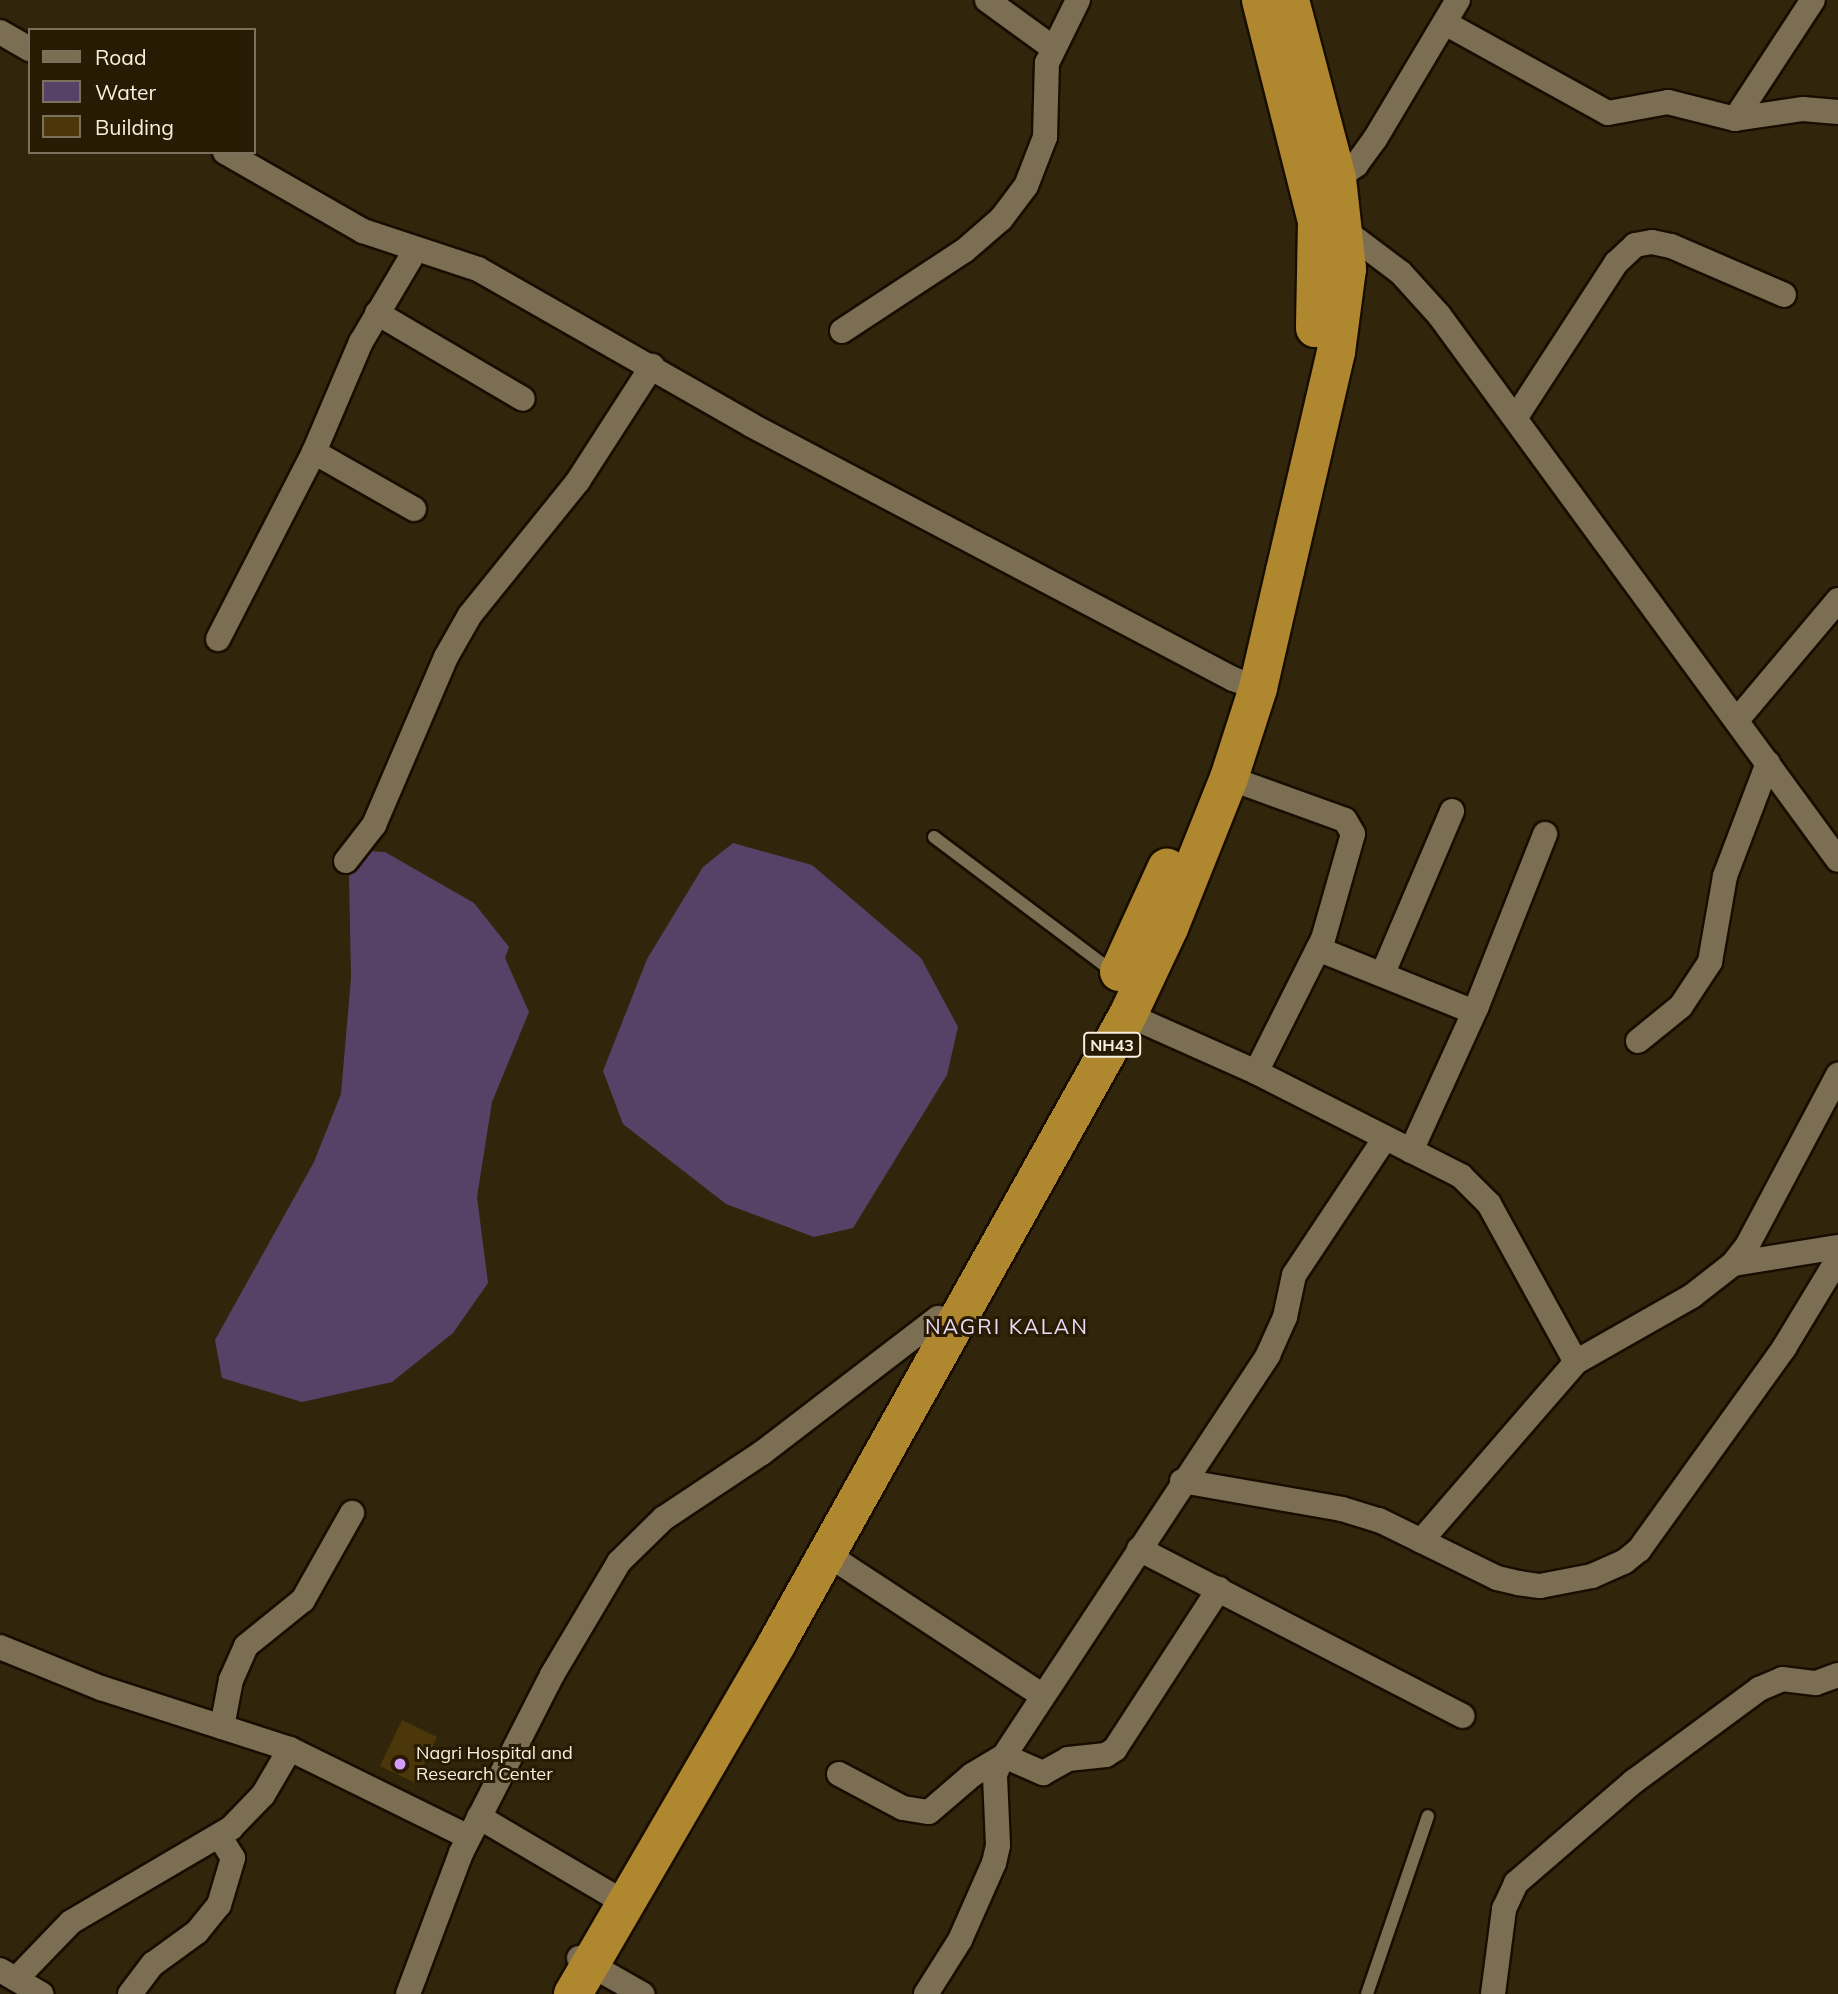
<!DOCTYPE html>
<style>
body{margin:0}
#map{position:relative;width:1838px;height:1994px;overflow:hidden;background:#31250b;font-family:Mulish,sans-serif}
div>[style]{position:absolute}
.water>*{inset:0;background:#574267}
.building>*{inset:0;background:#4b370a}
.roads{filter:drop-shadow(2px 0 #190d00) drop-shadow(-2px 0 #190d00) drop-shadow(0 2px #190d00) drop-shadow(0 -2px #190d00)}
.service>*{height:12px;margin:-6px;padding:0 6px;transform-origin:6px;border-radius:6px;background:#7c6e53}
.minor>*{height:24px;margin:-12px;padding:0 12px;transform-origin:12px;border-radius:12px;background:#7c6e53}
.trunk>*{height:38px;margin:-19px;padding:0 19px;transform-origin:19px;border-radius:19px;background:#ae872e}
.dots>*{width:19px;height:19px;translate:-50% -50%;box-sizing:border-box;border:4px solid #271b03;border-radius:50%}
span{translate:-50% -50%;white-space:nowrap;text-align:center;line-height:1.15;-webkit-text-stroke:6px #271b03;paint-order:stroke}
.shield-label span{padding:2px 5px;background:#271b03;border:2px solid;border-radius:5px;-webkit-text-stroke-width:0}
.shield-label{font-size:16px;color:#f7efe0;font-weight:700}
.poi-label{font-size:18px;color:#f7efe0}
.left{translate:0 -50%;text-align:left}
.quarter-label{font-size:21px;color:#eadbf6;letter-spacing:2px}
.legend{position:absolute;left:28px;top:28px;width:228px;height:126px;box-sizing:border-box;background:#271b03;border:2px solid #7a705b;margin:0;padding:9px 12px;list-style:none;font-size:21px;color:#f7efe0}
.legend li{display:flex;align-items:center;gap:14px;height:35px}
.legend b{width:35px;border:2px solid #7a705b}
</style>
<div id="map">
<div class="water">
<i style="clip-path:polygon(733px 843px,812px 865px,921px 958px,958px 1027px,947px 1075px,853px 1228px,814px 1237px,726px 1204px,623px 1124px,603px 1071px,647px 959px,703px 867px)"></i>
<i style="clip-path:polygon(367px 851px,385px 852px,474px 903px,509px 947px,505px 958px,529px 1012px,492px 1102px,477px 1197px,488px 1283px,453px 1333px,392px 1382px,302px 1402px,222px 1378px,215px 1340px,314px 1162px,341px 1094px,351px 978px,349px 876px)"></i>
</div>
<div class="building">
<i style="clip-path:polygon(402px 1720px,437px 1737px,415px 1783px,380px 1766px)"></i>
</div>
<div class="roads">
<div class="service">
<i style="left:934px;top:837px;width:224px;rotate:37deg"></i>
<i style="left:1367px;top:1994px;width:188px;rotate:-71.1deg"></i>
</div>
<div class="minor">
<i style="left:987px;top:0;width:82px;rotate:36deg"></i>
<i style="left:1445px;top:23px;width:186px;rotate:28.9deg"></i>
<i style="left:1608px;top:113px;width:61px;rotate:-10.4deg"></i>
<i style="left:1668px;top:102px;width:69px;rotate:14.2deg"></i>
<i style="left:1735px;top:119px;width:69px;rotate:-8.4deg"></i>
<i style="left:1803px;top:109px;width:35px;rotate:5deg"></i>
<i style="left:0;top:32px;width:34px;rotate:30deg"></i>
<i style="left:1735px;top:119px;width:142px;rotate:-56.8deg"></i>
<i style="left:225px;top:152px;width:159px;rotate:29.8deg"></i>
<i style="left:363px;top:231px;width:121px;rotate:18.3deg"></i>
<i style="left:478px;top:269px;width:314px;rotate:29.7deg"></i>
<i style="left:751px;top:425px;width:545px;rotate:27.79deg"></i>
<i style="left:1233px;top:679px;width:27px;rotate:20deg"></i>
<i style="left:1337px;top:178px;width:23px;rotate:-34deg"></i>
<i style="left:1356px;top:165px;width:32px;rotate:-54deg"></i>
<i style="left:1375px;top:139px;width:162px;rotate:-59.2deg"></i>
<i style="left:1344px;top:230px;width:71px;rotate:37deg"></i>
<i style="left:1401px;top:273px;width:57px;rotate:47.9deg"></i>
<i style="left:1439px;top:315px;width:675px;rotate:53.79deg"></i>
<i style="left:377px;top:313px;width:169px;rotate:30.5deg"></i>
<i style="left:842px;top:331px;width:146px;rotate:-33.3deg"></i>
<i style="left:964px;top:251px;width:49px;rotate:-40.9deg"></i>
<i style="left:1001px;top:219px;width:41px;rotate:-52.9deg"></i>
<i style="left:1026px;top:186px;width:53px;rotate:-68.8deg"></i>
<i style="left:1045px;top:137px;width:74px;rotate:-88.5deg"></i>
<i style="left:1047px;top:63px;width:70px;rotate:-63.8deg"></i>
<i style="left:1516px;top:417px;width:184px;rotate:-57deg"></i>
<i style="left:1616px;top:263px;width:26px;rotate:-43deg"></i>
<i style="left:1635px;top:245px;width:17px;rotate:-10deg"></i>
<i style="left:1652px;top:242px;width:19px;rotate:12deg"></i>
<i style="left:1671px;top:246px;width:123px;rotate:23.4deg"></i>
<i style="left:314px;top:452px;width:115px;rotate:29.7deg"></i>
<i style="left:218px;top:639px;width:210px;rotate:-62.8deg"></i>
<i style="left:314px;top:452px;width:120px;rotate:-66.9deg"></i>
<i style="left:361px;top:342px;width:108px;rotate:-59.4deg"></i>
<i style="left:1737px;top:720px;width:157px;rotate:-49.9deg"></i>
<i style="left:1229px;top:778px;width:123px;rotate:19.9deg"></i>
<i style="left:1345px;top:820px;width:16px;rotate:60deg"></i>
<i style="left:1353px;top:834px;width:109px;rotate:105.9deg"></i>
<i style="left:1323px;top:939px;width:149px;rotate:116.7deg"></i>
<i style="left:346px;top:861px;width:46px;rotate:-52.1deg"></i>
<i style="left:374px;top:825px;width:183px;rotate:-66.8deg"></i>
<i style="left:446px;top:657px;width:48px;rotate:-60.3deg"></i>
<i style="left:470px;top:615px;width:172px;rotate:-51.1deg"></i>
<i style="left:578px;top:481px;width:137px;rotate:-57.2deg"></i>
<i style="left:1318px;top:949px;width:168px;rotate:22deg"></i>
<i style="left:1383px;top:973px;width:176px;rotate:-66.9deg"></i>
<i style="left:1128px;top:1015px;width:140px;rotate:24deg"></i>
<i style="left:1256px;top:1072px;width:230px;rotate:26.9deg"></i>
<i style="left:1461px;top:1176px;width:40px;rotate:45deg"></i>
<i style="left:1489px;top:1204px;width:180px;rotate:61.2deg"></i>
<i style="left:1638px;top:1041px;width:55px;rotate:-39.1deg"></i>
<i style="left:1681px;top:1006px;width:53px;rotate:-56.6deg"></i>
<i style="left:1710px;top:962px;width:87px;rotate:-80.1deg"></i>
<i style="left:1725px;top:876px;width:121px;rotate:-69.2deg"></i>
<i style="left:1411px;top:1151px;width:159px;rotate:-65.5deg"></i>
<i style="left:1477px;top:1006px;width:185px;rotate:-68.4deg"></i>
<i style="left:1733px;top:1264px;width:106px;rotate:-9.2deg"></i>
<i style="left:1182px;top:1481px;width:162px;rotate:9.9deg"></i>
<i style="left:1342px;top:1509px;width:39px;rotate:17deg"></i>
<i style="left:1379px;top:1520px;width:131px;rotate:26.2deg"></i>
<i style="left:1497px;top:1578px;width:22px;rotate:13deg"></i>
<i style="left:1518px;top:1583px;width:22px;rotate:8deg"></i>
<i style="left:1540px;top:1586px;width:53px;rotate:-10.9deg"></i>
<i style="left:1592px;top:1576px;width:35px;rotate:-24deg"></i>
<i style="left:1624px;top:1562px;width:19px;rotate:-39deg"></i>
<i style="left:1639px;top:1550px;width:249px;rotate:-54.3deg"></i>
<i style="left:1784px;top:1348px;width:104px;rotate:-58.8deg"></i>
<i style="left:1421px;top:1541px;width:237px;rotate:-49.1deg"></i>
<i style="left:1576px;top:1362px;width:133px;rotate:-29.6deg"></i>
<i style="left:1692px;top:1296px;width:52px;rotate:-38deg"></i>
<i style="left:1733px;top:1264px;width:23px;rotate:-52deg"></i>
<i style="left:1747px;top:1246px;width:194px;rotate:-62deg"></i>
<i style="left:1139px;top:1549px;width:364px;rotate:27.3deg"></i>
<i style="left:827px;top:1554px;width:258px;rotate:33.3deg"></i>
<i style="left:0;top:1647px;width:109px;rotate:22.1deg"></i>
<i style="left:101px;top:1688px;width:199px;rotate:17.9deg"></i>
<i style="left:290px;top:1749px;width:199px;rotate:26.2deg"></i>
<i style="left:222px;top:1727px;width:48px;rotate:-79.2deg"></i>
<i style="left:231px;top:1680px;width:37px;rotate:-66deg"></i>
<i style="left:246px;top:1646px;width:73px;rotate:-38.9deg"></i>
<i style="left:303px;top:1600px;width:100px;rotate:-60.6deg"></i>
<i style="left:839px;top:1774px;width:72px;rotate:28deg"></i>
<i style="left:903px;top:1808px;width:26px;rotate:9deg"></i>
<i style="left:929px;top:1812px;width:57px;rotate:-40.7deg"></i>
<i style="left:972px;top:1775px;width:37px;rotate:-31deg"></i>
<i style="left:1004px;top:1756px;width:43px;rotate:23.6deg"></i>
<i style="left:1043px;top:1773px;width:29px;rotate:-29deg"></i>
<i style="left:1068px;top:1759px;width:38px;rotate:-6deg"></i>
<i style="left:1106px;top:1755px;width:11px;rotate:-34deg"></i>
<i style="left:1115px;top:1749px;width:191px;rotate:-57deg"></i>
<i style="left:479px;top:1817px;width:169px;rotate:30.5deg"></i>
<i style="left:579px;top:1958px;width:73px;rotate:29.7deg"></i>
<i style="left:0;top:1970px;width:48px;rotate:30.3deg"></i>
<i style="left:16px;top:1979px;width:79px;rotate:-46deg"></i>
<i style="left:71px;top:1922px;width:186px;rotate:-30.4deg"></i>
<i style="left:231px;top:1828px;width:46px;rotate:-45.9deg"></i>
<i style="left:263px;top:1795px;width:53px;rotate:-59.6deg"></i>
<i style="left:130px;top:1994px;width:38px;rotate:-53deg"></i>
<i style="left:153px;top:1964px;width:54px;rotate:-36deg"></i>
<i style="left:197px;top:1932px;width:35px;rotate:-51deg"></i>
<i style="left:219px;top:1905px;width:49px;rotate:-73.4deg"></i>
<i style="left:233px;top:1858px;width:26px;rotate:-122deg"></i>
<i style="left:408px;top:1994px;width:151px;rotate:-69.4deg"></i>
<i style="left:461px;top:1853px;width:200px;rotate:-62.9deg"></i>
<i style="left:552px;top:1675px;width:131px;rotate:-59.3deg"></i>
<i style="left:619px;top:1562px;width:63px;rotate:-44.4deg"></i>
<i style="left:664px;top:1518px;width:118px;rotate:-33.6deg"></i>
<i style="left:762px;top:1453px;width:222px;rotate:-37.5deg"></i>
<i style="left:926px;top:1994px;width:64px;rotate:-57.8deg"></i>
<i style="left:960px;top:1940px;width:84px;rotate:-66.2deg"></i>
<i style="left:994px;top:1863px;width:18px;rotate:-77deg"></i>
<i style="left:998px;top:1845px;width:70px;rotate:-92.5deg"></i>
<i style="left:995px;top:1775px;width:14px;rotate:-69deg"></i>
<i style="left:1000px;top:1762px;width:487px;rotate:-56.6deg"></i>
<i style="left:1268px;top:1355px;width:42px;rotate:-65.9deg"></i>
<i style="left:1285px;top:1317px;width:43px;rotate:-77.9deg"></i>
<i style="left:1294px;top:1275px;width:164px;rotate:-56.4deg"></i>
<i style="left:1493px;top:1994px;width:86px;rotate:-82.6deg"></i>
<i style="left:1504px;top:1909px;width:29px;rotate:-65deg"></i>
<i style="left:1516px;top:1883px;width:155px;rotate:-40.8deg"></i>
<i style="left:1633px;top:1782px;width:157px;rotate:-36.4deg"></i>
<i style="left:1759px;top:1689px;width:25px;rotate:-23deg"></i>
<i style="left:1782px;top:1679px;width:34px;rotate:7deg"></i>
<i style="left:1816px;top:1683px;width:23px;rotate:-20deg"></i>
</div>
<div class="trunk">
<i style="left:1261px;top:0;width:229px;rotate:75.8deg"></i>
<i style="left:1317px;top:222px;width:106px;rotate:91.1deg"></i>
<i style="left:1119px;top:972px;width:115px;rotate:-65.4deg"></i>
<i style="left:573px;top:1994px;width:406px;rotate:-59.8deg"></i>
<i style="left:777px;top:1643px;width:719px;rotate:-60.8deg"></i>
<i style="left:1128px;top:1015px;width:96px;rotate:-64.8deg"></i>
<i style="left:1169px;top:928px;width:162px;rotate:-68.2deg"></i>
<i style="left:1229px;top:778px;width:95px;rotate:-72.1deg"></i>
<i style="left:1258px;top:688px;width:120px;rotate:-77deg"></i>
<i style="left:1285px;top:571px;width:225px;rotate:-76.9deg"></i>
<i style="left:1336px;top:352px;width:84px;rotate:-82.5deg"></i>
<i style="left:1347px;top:269px;width:92px;rotate:-96.3deg"></i>
<i style="left:1337px;top:178px;width:184px;rotate:-104.8deg"></i>
</div>
</div>
<div class="dots">
<i style="left:400px;top:1764px;background:#d49cfc"></i>
</div>
<div class="shield-label">
<span style="left:1112px;top:1045px">NH43</span>
</div>
<div class="poi-label">
<span class="left" style="left:416px;top:1764px">Nagri Hospital and<br>Research Center</span>
</div>
<div class="quarter-label">
<span style="left:1007px;top:1326px">NAGRI KALAN</span>
</div>
<ul class="legend">
<li><b style="height:9px;background:#7c6e53"></b>Road</li>
<li><b style="height:19px;background:#574267"></b>Water</li>
<li><b style="height:19px;background:#4b370a"></b>Building</li>
</ul>
</div>
